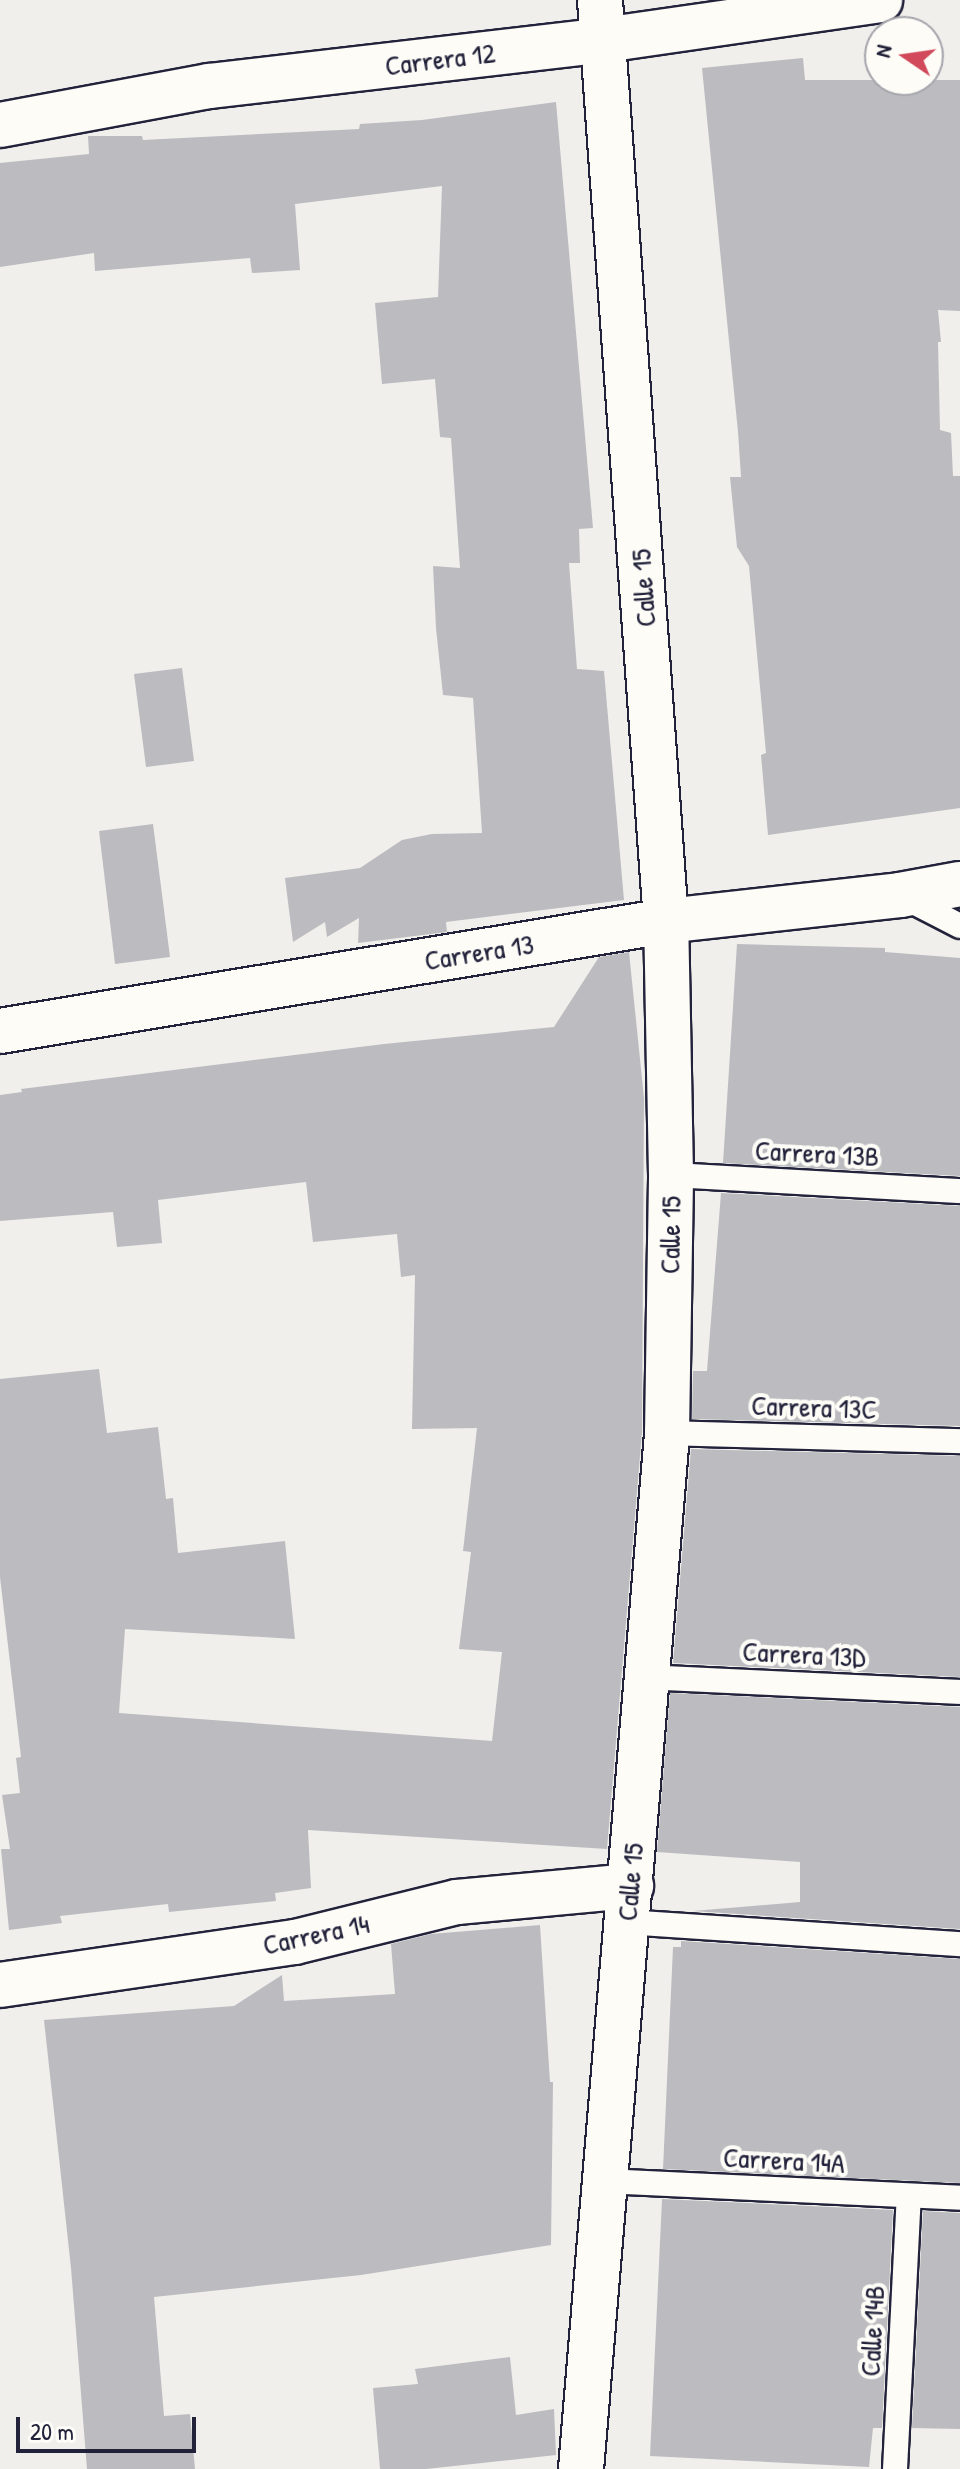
<!DOCTYPE html>
<style>
body{margin:0}
#map{position:relative;width:960px;height:2469px;overflow:hidden;background:#f0efec;font-family:"Patrick Hand",sans-serif}
div>[style]{position:absolute}
.building>*{inset:0;background:#bcbcc0}
.roads{filter:drop-shadow(2px 0 #22223b) drop-shadow(-2px 0 #22223b) drop-shadow(0 2px #22223b) drop-shadow(0 -2px #22223b)}
.lane>*{height:24px;margin:-12px;padding:0 12px;transform-origin:12px;border-radius:12px;background:#fdfcf7}
.street>*{height:44px;margin:-22px;padding:0 22px;transform-origin:22px;border-radius:22px;background:#fdfcf7}
span{translate:-50% -50%;white-space:nowrap;text-align:center;line-height:1.15;-webkit-text-stroke:8px #fdfcf7;paint-order:stroke}
.street-label{font-size:28px;color:#22223b}
.north{position:absolute;left:864px;top:16px;width:80px;height:80px;box-sizing:border-box;background:#fdfcf7;border:2px solid #a5a5ac;border-radius:50%;rotate:283deg;font-size:22px;font-weight:700;line-height:32px;text-align:center;color:#22223b}
.north::after{content:'';display:block;margin:auto;width:28px;height:36px;background:#d1495b;clip-path:polygon(50% 0,100% 100%,50% 72%,0 100%)}
.scale{position:absolute;left:16px;top:2417px;width:180px;height:36px;box-sizing:border-box;border:4px solid #22223b;border-top:0;padding-left:10px;font-size:24px;line-height:28px;white-space:nowrap;color:#22223b;-webkit-text-stroke:6px #fdfcf7;paint-order:stroke}
</style>
<div id="map">
<div class="building">
<i style="clip-path:polygon(803px 58px,805px 80px,960px 80px,960px 311px,938px 310px,941px 342px,938px 342px,940px 430px,951px 433px,953px 476px,960px 476px,960px 808px,768px 835px,761px 755px,766px 753px,749px 566px,737px 547px,730px 477px,741px 477px,738px 432px,702px 68px)"></i>
<i style="clip-path:polygon(556px 102px,593px 528px,579px 529px,580px 563px,569px 563px,577px 669px,604px 671px,624px 900px,446px 922px,447px 932px,358px 943px,359px 918px,327px 937px,325px 922px,293px 942px,285px 878px,360px 868px,402px 840px,432px 834px,482px 833px,473px 698px,443px 695px,436px 628px,433px 566px,460px 568px,451px 438px,440px 437px,435px 379px,382px 384px,375px 303px,438px 297px,442px 186px,295px 204px,300px 270px,252px 273px,250px 258px,95px 271px,94px 253px,0 267px,0 163px,89px 154px,88px 136px,142px 136px,143px 140px,359px 129px,360px 124px,422px 120px)"></i>
<i style="clip-path:polygon(182px 668px,194px 761px,146px 767px,134px 674px)"></i>
<i style="clip-path:polygon(153px 824px,170px 957px,115px 964px,99px 831px)"></i>
<i style="clip-path:polygon(737px 944px,885px 948px,885px 952px,960px 958px,960px 1176px,723px 1163px)"></i>
<i style="clip-path:polygon(629px 952px,644px 1098px,642px 1432px,607px 1849px,308px 1830px,311px 1888px,275px 1893px,276px 1901px,169px 1912px,168px 1904px,60px 1916px,62px 1923px,9px 1930px,1px 1849px,10px 1849px,2px 1795px,20px 1793px,16px 1758px,21px 1757px,0 1577px,0 1379px,99px 1369px,107px 1433px,158px 1427px,166px 1499px,173px 1498px,178px 1553px,285px 1541px,295px 1639px,125px 1629px,119px 1713px,492px 1741px,502px 1652px,459px 1649px,471px 1552px,463px 1551px,477px 1428px,412px 1429px,415px 1275px,401px 1277px,397px 1234px,313px 1242px,306px 1182px,158px 1200px,162px 1243px,117px 1247px,113px 1212px,0 1221px,0 1095px,22px 1092px,21px 1089px,384px 1044px,554px 1027px,599px 957px)"></i>
<i style="clip-path:polygon(721px 1193px,960px 1206px,960px 1426px,692px 1419px,693px 1371px,707px 1371px)"></i>
<i style="clip-path:polygon(691px 1449px,960px 1456px,960px 1677px,673px 1663px)"></i>
<i style="clip-path:polygon(670px 1693px,960px 1707px,960px 1929px,693px 1911px,800px 1902px,800px 1862px,657px 1852px)"></i>
<i style="clip-path:polygon(540px 1925px,550px 2082px,553px 2082px,551px 2245px,361px 2275px,154px 2297px,164px 2416px,190px 2414px,195px 2469px,87px 2469px,71px 2268px,44px 2020px,234px 2006px,282px 1975px,284px 2001px,395px 1994px,391px 1944px,431px 1934px)"></i>
<i style="clip-path:polygon(681px 1941px,960px 1959px,960px 2183px,663px 2169px,673px 1947px,681px 1947px)"></i>
<i style="clip-path:polygon(662px 2199px,893px 2210px,882px 2428px,873px 2428px,869px 2467px,650px 2456px)"></i>
<i style="clip-path:polygon(923px 2211px,960px 2213px,960px 2429px,912px 2428px)"></i>
<i style="clip-path:polygon(510px 2357px,516px 2415px,554px 2409px,556px 2455px,426px 2469px,380px 2469px,373px 2388px,418px 2384px,415px 2369px)"></i>
</div>
<div class="roads">
<div class="lane">
<i style="left:902px;top:896px;width:65px;rotate:27.3deg"></i>
<i style="left:671px;top:1175px;width:289px;rotate:3.2deg"></i>
<i style="left:667px;top:1433px;width:293px;rotate:1.6deg"></i>
<i style="left:645px;top:1677px;width:315px;rotate:2.7deg"></i>
<i style="left:626px;top:1922px;width:335px;rotate:3.8deg"></i>
<i style="left:605px;top:2181px;width:355px;rotate:2.7deg"></i>
<i style="left:895px;top:2469px;width:273px;rotate:-87.1deg"></i>
</div>
<div class="street">
<i style="left:0;top:125px;width:213px;rotate:-10.6deg"></i>
<i style="left:209px;top:86px;width:398px;rotate:-6.6deg"></i>
<i style="left:604px;top:40px;width:279px;rotate:-8.2deg"></i>
<i style="left:0;top:1031px;width:675px;rotate:-9.38deg"></i>
<i style="left:666px;top:921px;width:235px;rotate:-6.3deg"></i>
<i style="left:900px;top:895px;width:61px;rotate:-10.4deg"></i>
<i style="left:0;top:1985px;width:298px;rotate:-8.3deg"></i>
<i style="left:295px;top:1942px;width:167px;rotate:-13.9deg"></i>
<i style="left:457px;top:1902px;width:175px;rotate:-5.3deg"></i>
<i style="left:581px;top:2469px;width:1040px;rotate:-85.25deg"></i>
<i style="left:667px;top:1433px;width:258px;rotate:-89.1deg"></i>
<i style="left:671px;top:1175px;width:254px;rotate:-91.1deg"></i>
<i style="left:666px;top:921px;width:923px;rotate:-94.1deg"></i>
</div>
</div>
<div class="street-label">
<span style="left:440px;top:59px;rotate:-7deg">Carrera 12</span>
<span style="left:643px;top:588px;rotate:-94deg">Calle 15</span>
<span style="left:479px;top:952px;rotate:-9deg">Carrera 13</span>
<span style="left:817px;top:1153px;rotate:3deg">Carrera 13B</span>
<span style="left:670px;top:1235px;rotate:-89deg">Calle 15</span>
<span style="left:814px;top:1407px;rotate:2deg">Carrera 13C</span>
<span style="left:804px;top:1654px;rotate:3deg">Carrera 13D</span>
<span style="left:630px;top:1882px;rotate:-85deg">Calle 15</span>
<span style="left:316px;top:1934px;rotate:-12deg">Carrera 14</span>
<span style="left:784px;top:2160px;rotate:3deg">Carrera 14A</span>
<span style="left:872px;top:2331px;rotate:-87deg">Calle 14B</span>
</div>
<div class="north">N</div>
<div class="scale">20 m</div>
</div>
